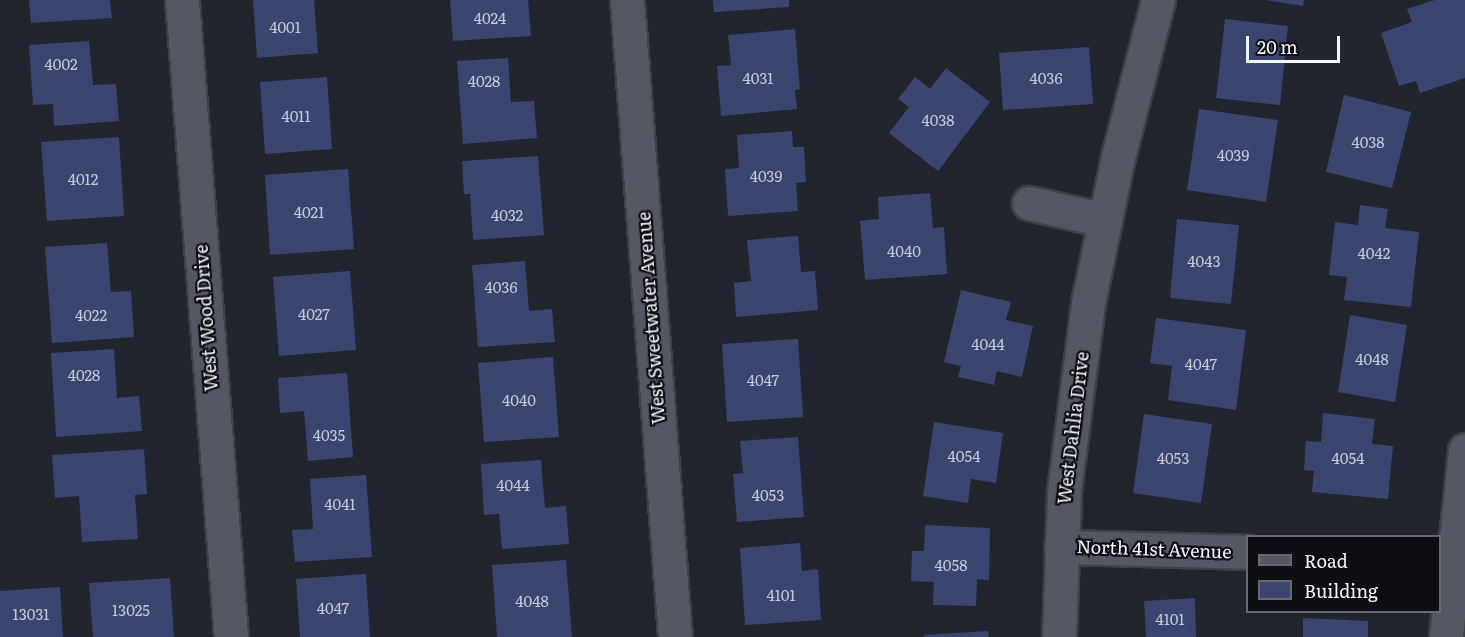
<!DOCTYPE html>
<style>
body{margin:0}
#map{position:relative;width:1465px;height:637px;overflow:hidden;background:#22252d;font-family:Literata,serif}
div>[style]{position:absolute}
.building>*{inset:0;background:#3a4670}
.roads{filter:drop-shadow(2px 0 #3f4147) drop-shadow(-2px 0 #3f4147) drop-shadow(0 2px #3f4147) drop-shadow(0 -2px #3f4147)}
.street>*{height:33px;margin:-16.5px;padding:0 16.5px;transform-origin:16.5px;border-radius:16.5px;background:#555862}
.secondary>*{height:33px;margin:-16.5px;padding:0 16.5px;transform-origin:16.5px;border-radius:16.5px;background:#555862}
span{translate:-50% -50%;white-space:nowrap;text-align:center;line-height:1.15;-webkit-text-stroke:4.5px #0d0e12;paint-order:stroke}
.number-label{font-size:15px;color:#c4c8d8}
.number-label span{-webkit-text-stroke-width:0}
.street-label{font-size:18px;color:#f2f4fa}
.legend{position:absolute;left:1246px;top:535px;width:195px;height:78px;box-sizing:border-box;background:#0d0e12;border:2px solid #696a6f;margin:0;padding:8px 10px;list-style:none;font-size:18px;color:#f2f4fa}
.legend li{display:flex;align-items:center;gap:12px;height:30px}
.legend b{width:30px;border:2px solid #696a6f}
.scale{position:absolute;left:1246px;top:36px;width:94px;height:27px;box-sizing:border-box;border:3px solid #f2f4fa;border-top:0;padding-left:8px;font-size:18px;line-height:21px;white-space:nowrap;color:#f2f4fa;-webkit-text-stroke:4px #0d0e12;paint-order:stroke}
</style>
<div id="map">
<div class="building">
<i style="clip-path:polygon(29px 0,110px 0,112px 18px,31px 23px)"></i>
<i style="clip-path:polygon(253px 0,314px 0,318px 53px,257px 58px)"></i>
<i style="clip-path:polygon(450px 0,528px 0,531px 36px,453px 41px)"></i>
<i style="clip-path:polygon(713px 0,789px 0,789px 7px,714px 12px)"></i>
<i style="clip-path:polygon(1266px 0,1304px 0,1303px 6px)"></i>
<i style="clip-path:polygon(1435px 0,1465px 0,1465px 78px,1420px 93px,1416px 81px,1399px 86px,1381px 33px,1412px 22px,1407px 9px)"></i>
<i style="clip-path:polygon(1225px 19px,1288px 26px,1280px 105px,1216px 98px)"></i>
<i style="clip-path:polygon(795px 29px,800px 89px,795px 90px,797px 109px,721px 116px,717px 66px,731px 65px,728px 35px)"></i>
<i style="clip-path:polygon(89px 41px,93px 85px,116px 84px,119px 121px,54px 126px,53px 104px,33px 105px,29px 45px)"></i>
<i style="clip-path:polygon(1089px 47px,1093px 104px,1003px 110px,999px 53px)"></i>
<i style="clip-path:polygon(508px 58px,511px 102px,534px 101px,537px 138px,463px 144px,457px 61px)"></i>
<i style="clip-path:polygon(946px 68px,990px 102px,938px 171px,889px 133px,909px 107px,898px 99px,915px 77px,930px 89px)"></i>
<i style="clip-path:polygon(327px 77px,332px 149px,265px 154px,260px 82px)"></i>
<i style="clip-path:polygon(1344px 95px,1411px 112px,1392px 188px,1326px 172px)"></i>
<i style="clip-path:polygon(1199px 109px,1278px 120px,1266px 202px,1187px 190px)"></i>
<i style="clip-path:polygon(792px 131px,793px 147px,804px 147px,806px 182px,796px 183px,798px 211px,728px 216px,725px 169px,739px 168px,737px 135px)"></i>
<i style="clip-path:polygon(119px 137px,124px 216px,47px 221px,41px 142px)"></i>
<i style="clip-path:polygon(538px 156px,544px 235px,473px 240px,470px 194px,464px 194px,462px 161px)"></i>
<i style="clip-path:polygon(348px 169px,354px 249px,270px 255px,265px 175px)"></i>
<i style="clip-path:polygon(930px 193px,933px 228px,944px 227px,947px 274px,865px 280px,860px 221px,879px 219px,878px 197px)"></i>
<i style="clip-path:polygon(1360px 205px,1388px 209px,1385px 228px,1419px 232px,1411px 307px,1344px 300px,1347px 277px,1329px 275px,1335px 222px,1358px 225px)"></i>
<i style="clip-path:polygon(1177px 219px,1239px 225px,1231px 304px,1170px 298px)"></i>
<i style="clip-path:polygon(798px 236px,801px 272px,815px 271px,818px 310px,736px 317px,734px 283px,751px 281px,747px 240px)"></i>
<i style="clip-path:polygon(107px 243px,111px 292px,131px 291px,134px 337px,52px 343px,45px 247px)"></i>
<i style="clip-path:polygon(525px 261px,529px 311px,552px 309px,555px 342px,478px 347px,472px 265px)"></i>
<i style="clip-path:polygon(350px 271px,356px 350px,279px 356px,273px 277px)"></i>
<i style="clip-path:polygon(961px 290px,1011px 302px,1006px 320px,1033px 326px,1022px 377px,997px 371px,994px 385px,958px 377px,961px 366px,944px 362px)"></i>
<i style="clip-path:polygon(1350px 315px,1407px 325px,1395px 402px,1338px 392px)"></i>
<i style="clip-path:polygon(1156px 318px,1246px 330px,1236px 410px,1168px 400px,1172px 366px,1150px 363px)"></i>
<i style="clip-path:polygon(798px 339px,803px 417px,727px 422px,722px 344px)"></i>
<i style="clip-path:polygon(114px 349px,117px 398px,139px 396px,142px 431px,56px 437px,51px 353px)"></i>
<i style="clip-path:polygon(553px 357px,559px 437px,484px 442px,478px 363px)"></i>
<i style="clip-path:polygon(347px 373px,353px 457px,308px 461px,304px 411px,280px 413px,278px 378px)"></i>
<i style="clip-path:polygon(1323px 413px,1375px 419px,1372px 444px,1393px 446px,1388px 499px,1312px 492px,1314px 471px,1304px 470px,1306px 441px,1321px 442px)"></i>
<i style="clip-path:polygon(1144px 414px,1212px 424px,1201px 503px,1133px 493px)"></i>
<i style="clip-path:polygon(934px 422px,1003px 433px,996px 483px,971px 479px,968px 503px,923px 496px)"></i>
<i style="clip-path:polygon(798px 437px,804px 517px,737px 522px,733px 474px,743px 473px,740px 441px)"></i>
<i style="clip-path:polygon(144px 449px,147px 494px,135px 495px,138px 539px,82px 542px,79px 496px,55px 498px,52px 455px)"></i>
<i style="clip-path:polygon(541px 460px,545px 508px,566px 506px,569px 544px,502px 549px,499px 514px,484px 515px,481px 464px)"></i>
<i style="clip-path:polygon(366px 475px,372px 557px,295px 562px,292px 530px,313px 529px,310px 479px)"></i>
<i style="clip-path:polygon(925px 525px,990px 528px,989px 580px,977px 579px,976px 606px,933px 605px,934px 582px,911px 581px,912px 551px,924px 551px)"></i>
<i style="clip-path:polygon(800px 543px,802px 571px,818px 569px,821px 620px,745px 625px,740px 548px)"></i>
<i style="clip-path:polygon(566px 560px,572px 637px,497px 637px,492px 565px)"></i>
<i style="clip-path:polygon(366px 574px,370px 637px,300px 637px,296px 579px)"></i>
<i style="clip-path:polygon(170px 578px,174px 637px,93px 637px,89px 583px)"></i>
<i style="clip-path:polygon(60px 587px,63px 637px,0 637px,0 591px)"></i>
<i style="clip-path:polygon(1195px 598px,1196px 637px,1146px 637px,1144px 601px)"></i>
<i style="clip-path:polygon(1303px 618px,1368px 621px,1368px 637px,1303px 637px)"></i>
<i style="clip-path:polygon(988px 631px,989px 637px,924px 637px,924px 635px)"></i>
</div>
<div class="roads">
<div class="street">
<i style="left:182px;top:0;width:639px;rotate:85.6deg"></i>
<i style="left:1029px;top:203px;width:77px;rotate:12.8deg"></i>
<i style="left:1061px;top:547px;width:187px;rotate:1.5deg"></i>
<i style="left:1059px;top:637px;width:146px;rotate:-88deg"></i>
<i style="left:1064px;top:491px;width:190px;rotate:-82.7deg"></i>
<i style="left:1088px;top:303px;width:149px;rotate:-78.4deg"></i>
<i style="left:1118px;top:157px;width:162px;rotate:-75.7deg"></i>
<i style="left:1446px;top:637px;width:188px;rotate:-84.2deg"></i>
</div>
<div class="secondary">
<i style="left:627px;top:0;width:639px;rotate:85.69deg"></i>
</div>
</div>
<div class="number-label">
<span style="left:490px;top:18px">4024</span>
<span style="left:285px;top:27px">4001</span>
<span style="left:61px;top:64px">4002</span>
<span style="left:758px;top:78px">4031</span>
<span style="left:1046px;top:78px">4036</span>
<span style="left:484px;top:81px">4028</span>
<span style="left:296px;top:116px">4011</span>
<span style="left:938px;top:120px">4038</span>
<span style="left:1368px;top:142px">4038</span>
<span style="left:1233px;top:155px">4039</span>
<span style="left:766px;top:176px">4039</span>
<span style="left:83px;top:179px">4012</span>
<span style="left:309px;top:212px">4021</span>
<span style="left:507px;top:215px">4032</span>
<span style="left:904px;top:251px">4040</span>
<span style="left:1374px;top:253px">4042</span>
<span style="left:1204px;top:261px">4043</span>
<span style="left:501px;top:287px">4036</span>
<span style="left:314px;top:314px">4027</span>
<span style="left:91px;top:315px">4022</span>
<span style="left:988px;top:344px">4044</span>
<span style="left:1372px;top:359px">4048</span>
<span style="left:1201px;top:364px">4047</span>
<span style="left:84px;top:375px">4028</span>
<span style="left:763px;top:380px">4047</span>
<span style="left:519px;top:400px">4040</span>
<span style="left:329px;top:435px">4035</span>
<span style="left:964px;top:456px">4054</span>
<span style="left:1173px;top:458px">4053</span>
<span style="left:1348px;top:458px">4054</span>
<span style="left:513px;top:485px">4044</span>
<span style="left:768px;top:495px">4053</span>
<span style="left:340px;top:504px">4041</span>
<span style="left:951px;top:565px">4058</span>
<span style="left:781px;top:595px">4101</span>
<span style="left:532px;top:601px">4048</span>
<span style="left:333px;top:608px">4047</span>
<span style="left:131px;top:610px">13025</span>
<span style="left:31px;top:614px">13031</span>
<span style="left:1170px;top:619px">4101</span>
</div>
<div class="street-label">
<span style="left:206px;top:318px;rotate:-94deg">West Wood Drive</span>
<span style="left:651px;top:318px;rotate:-94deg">West Sweetwater Avenue</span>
<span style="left:1073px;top:428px;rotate:-83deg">West Dahlia Drive</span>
<span style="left:1154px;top:549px;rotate:2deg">North 41st Avenue</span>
</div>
<ul class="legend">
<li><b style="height:8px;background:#555862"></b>Road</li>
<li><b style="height:16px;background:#3a4670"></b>Building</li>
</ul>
<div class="scale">20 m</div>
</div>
